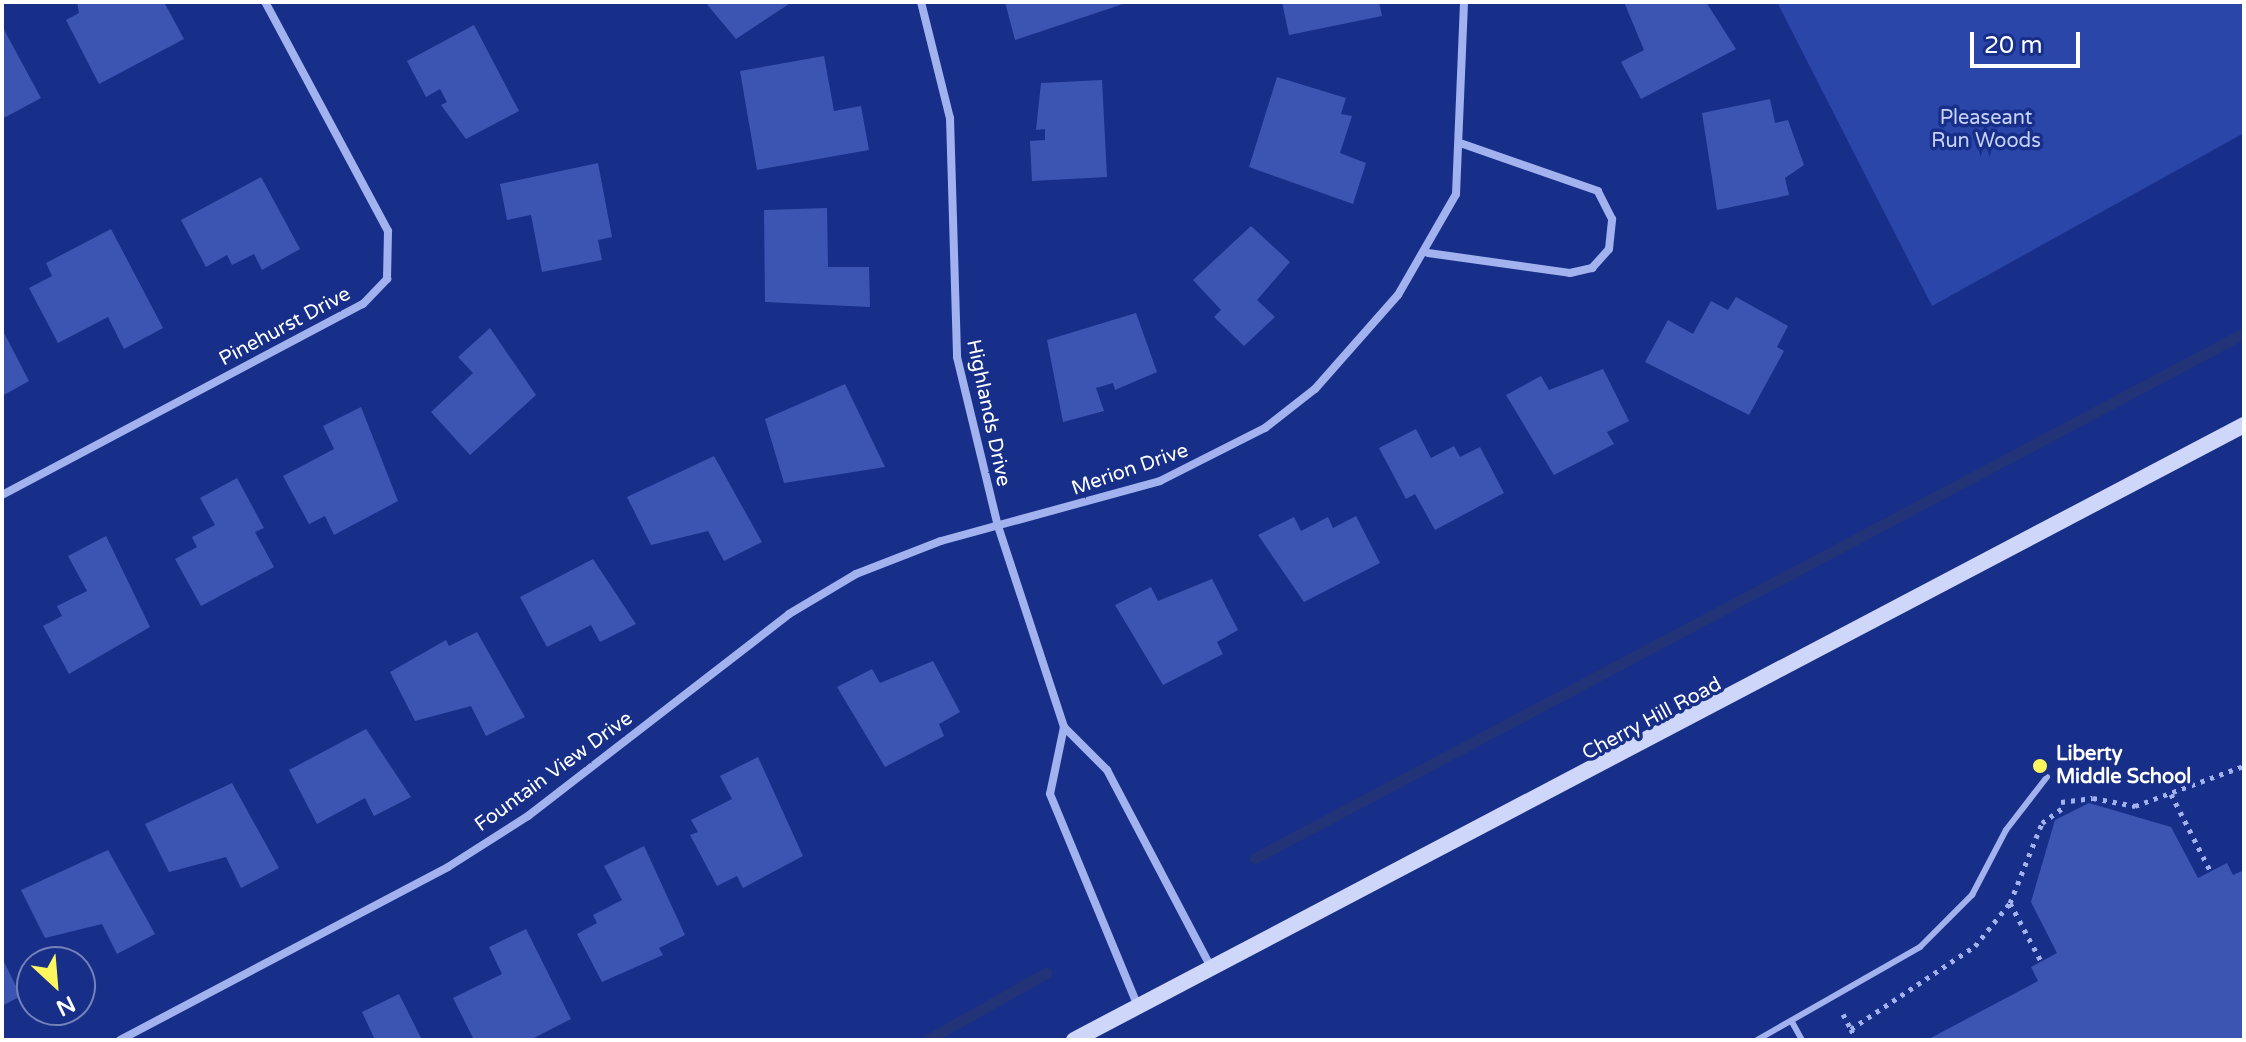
<!DOCTYPE html>
<style>
body{margin:0}
#map{position:relative;width:2246px;height:1042px;overflow:hidden;background:#182f8a;font-family:"Varela Round",sans-serif}
div>[style]{position:absolute}
.green>*{inset:0;background:#2a46a8}
.stream>*{height:11px;margin:-5.5px;padding:0 5.5px;transform-origin:5.5px;border-radius:5.5px;background:#223378}
.building>*{inset:0;background:#3c55b2}
.path>*{height:5px;margin-top:-2.5px;transform-origin:0;background:repeating-linear-gradient(90deg,#a1b2ee 0 4px,transparent 0 10px)}
.service>*{height:6px;margin:-3px;padding:0 3px;transform-origin:3px;border-radius:3px;background:#a1b2ee}
.minor>*{height:8px;margin:-4px;padding:0 4px;transform-origin:4px;border-radius:4px;background:#a1b2ee}
.secondary>*{height:16px;margin:-8px;padding:0 8px;transform-origin:8px;border-radius:8px;background:#ced7fa}
.dots>*{width:22px;height:22px;translate:-50% -50%;box-sizing:border-box;border:4px solid #182f8a;border-radius:50%}
span{translate:-50% -50%;white-space:nowrap;text-align:center;line-height:1.15;-webkit-text-stroke:7px #182f8a;paint-order:stroke}
.park-label{font-size:20px;color:#c7d2fa}
.street-label{font-size:20px;color:#fff}
.poi-label{font-size:20px;color:#fff;font-weight:700}
.left{translate:0 -50%;text-align:left}
.frame{position:absolute;inset:0;border:4px solid #fff;pointer-events:none}
.north{position:absolute;left:16px;top:946px;width:80px;height:80px;box-sizing:border-box;background:#182f8a;border:2px solid #7482b9;border-radius:50%;rotate:154deg;font-size:22px;font-weight:700;line-height:32px;text-align:center;color:#fff}
.north::after{content:'';display:block;margin:auto;width:28px;height:36px;background:#fff65e;clip-path:polygon(50% 0,100% 100%,50% 72%,0 100%)}
.scale{position:absolute;left:1970px;top:32px;width:110px;height:36px;box-sizing:border-box;border:4px solid #fff;border-top:0;padding-left:10px;font-size:24px;line-height:28px;white-space:nowrap;color:#fff;-webkit-text-stroke:6px #182f8a;paint-order:stroke}
</style>
<div id="map">
<div class="green">
<i style="clip-path:polygon(1777px 2px,2244px 2px,2244px 133px,1932px 306px)"></i>
</div>
<div class="stream">
<i style="left:1255px;top:858px;width:1120px;rotate:-27.96deg"></i>
<i style="left:927px;top:1040px;width:137px;rotate:-29.4deg"></i>
</div>
<div class="building">
<i style="clip-path:polygon(77px 2px,164px 2px,184px 39px,99px 84px,66px 20px,79px 13px)"></i>
<i style="clip-path:polygon(705px 2px,792px 2px,736px 39px)"></i>
<i style="clip-path:polygon(1005px 2px,1126px 2px,1126px 3px,1015px 40px)"></i>
<i style="clip-path:polygon(1282px 2px,1379px 2px,1382px 16px,1289px 35px)"></i>
<i style="clip-path:polygon(1624px 2px,1706px 2px,1736px 49px,1641px 99px,1621px 62px,1644px 50px)"></i>
<i style="clip-path:polygon(474px 25px,519px 111px,466px 139px,441px 105px,447px 102px,440px 89px,426px 97px,407px 61px)"></i>
<i style="clip-path:polygon(2px 26px,41px 98px,2px 119px)"></i>
<i style="clip-path:polygon(824px 56px,834px 111px,861px 106px,869px 150px,757px 170px,740px 71px)"></i>
<i style="clip-path:polygon(1277px 77px,1346px 98px,1341px 114px,1352px 116px,1340px 153px,1366px 163px,1353px 204px,1249px 167px)"></i>
<i style="clip-path:polygon(1102px 80px,1107px 177px,1032px 181px,1030px 141px,1045px 140px,1045px 129px,1036px 130px,1041px 83px)"></i>
<i style="clip-path:polygon(1770px 99px,1775px 123px,1788px 120px,1804px 165px,1785px 178px,1789px 195px,1717px 210px,1702px 113px)"></i>
<i style="clip-path:polygon(598px 163px,612px 237px,598px 240px,602px 260px,542px 272px,531px 215px,507px 220px,500px 184px)"></i>
<i style="clip-path:polygon(261px 177px,300px 249px,262px 270px,254px 254px,232px 265px,227px 255px,206px 267px,181px 220px)"></i>
<i style="clip-path:polygon(827px 208px,828px 267px,869px 267px,870px 307px,765px 302px,764px 210px)"></i>
<i style="clip-path:polygon(1251px 226px,1290px 262px,1257px 300px,1275px 317px,1244px 346px,1214px 317px,1221px 310px,1193px 280px)"></i>
<i style="clip-path:polygon(111px 229px,163px 328px,124px 349px,108px 317px,58px 343px,29px 288px,52px 276px,46px 263px)"></i>
<i style="clip-path:polygon(1736px 297px,1788px 326px,1777px 347px,1784px 351px,1749px 415px,1645px 362px,1668px 320px,1693px 334px,1711px 301px,1728px 310px)"></i>
<i style="clip-path:polygon(1136px 313px,1157px 372px,1115px 390px,1113px 383px,1096px 388px,1104px 411px,1063px 422px,1047px 340px)"></i>
<i style="clip-path:polygon(490px 328px,536px 395px,470px 455px,431px 412px,473px 373px,458px 357px)"></i>
<i style="clip-path:polygon(2px 329px,29px 381px,2px 396px)"></i>
<i style="clip-path:polygon(1603px 369px,1629px 421px,1607px 432px,1614px 444px,1554px 475px,1506px 395px,1541px 376px,1549px 390px)"></i>
<i style="clip-path:polygon(845px 384px,885px 467px,784px 483px,765px 419px)"></i>
<i style="clip-path:polygon(361px 407px,398px 501px,334px 535px,325px 516px,309px 524px,283px 476px,334px 449px,323px 426px)"></i>
<i style="clip-path:polygon(1416px 429px,1431px 458px,1454px 446px,1460px 457px,1480px 447px,1504px 493px,1435px 530px,1415px 494px,1406px 499px,1379px 448px)"></i>
<i style="clip-path:polygon(714px 456px,762px 542px,724px 561px,708px 531px,651px 545px,627px 497px)"></i>
<i style="clip-path:polygon(237px 478px,264px 528px,255px 532px,274px 567px,201px 606px,175px 559px,197px 547px,192px 537px,215px 525px,200px 498px)"></i>
<i style="clip-path:polygon(1356px 516px,1380px 563px,1304px 602px,1258px 535px,1294px 517px,1301px 531px,1328px 517px,1333px 528px)"></i>
<i style="clip-path:polygon(106px 536px,150px 627px,69px 674px,43px 626px,62px 616px,57px 606px,87px 591px,68px 556px)"></i>
<i style="clip-path:polygon(593px 559px,636px 624px,600px 642px,591px 625px,547px 647px,520px 597px)"></i>
<i style="clip-path:polygon(1212px 579px,1238px 630px,1217px 642px,1223px 654px,1163px 685px,1115px 605px,1151px 587px,1158px 601px)"></i>
<i style="clip-path:polygon(477px 632px,525px 717px,486px 736px,471px 706px,415px 721px,390px 672px,446px 640px,449px 646px)"></i>
<i style="clip-path:polygon(933px 661px,960px 712px,939px 724px,944px 736px,885px 767px,837px 687px,872px 669px,880px 683px)"></i>
<i style="clip-path:polygon(366px 729px,411px 797px,374px 816px,365px 798px,317px 824px,289px 770px)"></i>
<i style="clip-path:polygon(758px 757px,803px 856px,743px 888px,737px 876px,717px 886px,690px 835px,698px 832px,691px 820px,732px 799px,720px 776px)"></i>
<i style="clip-path:polygon(232px 783px,279px 868px,241px 888px,226px 857px,169px 872px,145px 824px)"></i>
<i style="clip-path:polygon(2089px 803px,2171px 827px,2198px 878px,2227px 863px,2233px 875px,2244px 870px,2244px 1040px,1927px 1040px,2038px 981px,2031px 967px,2057px 953px,2031px 902px,2055px 820px)"></i>
<i style="clip-path:polygon(644px 846px,685px 935px,659px 948px,663px 955px,602px 982px,577px 934px,597px 923px,593px 915px,622px 900px,604px 866px)"></i>
<i style="clip-path:polygon(108px 850px,155px 934px,117px 954px,102px 924px,45px 938px,21px 890px)"></i>
<i style="clip-path:polygon(526px 929px,571px 1019px,530px 1040px,474px 1040px,453px 998px,502px 974px,489px 947px)"></i>
<i style="clip-path:polygon(2px 958px,21px 996px,2px 1006px)"></i>
<i style="clip-path:polygon(399px 994px,422px 1040px,375px 1040px,362px 1012px)"></i>
</div>
<div class="path">
<i style="left:2171px;top:794px;width:88px;rotate:62.9deg"></i>
<i style="left:2061px;top:802px;width:32px;rotate:-7deg"></i>
<i style="left:2093px;top:798px;width:43px;rotate:10.8deg"></i>
<i style="left:2135px;top:806px;width:116px;rotate:-20.2deg"></i>
<i style="left:2010px;top:903px;width:66px;rotate:61.9deg"></i>
<i style="left:1843px;top:1014px;width:17px;rotate:62deg"></i>
<i style="left:1851px;top:1029px;width:149px;rotate:-33.8deg"></i>
<i style="left:1975px;top:946px;width:55px;rotate:-50.9deg"></i>
<i style="left:2010px;top:903px;width:86px;rotate:-68.2deg"></i>
<i style="left:2042px;top:823px;width:27px;rotate:-36deg"></i>
<i style="left:1851px;top:1029px;width:12px;rotate:66deg"></i>
</div>
<div class="service">
<i style="left:1792px;top:1022px;width:21px;rotate:61deg"></i>
<i style="left:1757px;top:1040px;width:188px;rotate:-29.7deg"></i>
<i style="left:1920px;top:947px;width:74px;rotate:-45deg"></i>
<i style="left:1972px;top:895px;width:73px;rotate:-62.4deg"></i>
<i style="left:2006px;top:830px;width:67px;rotate:-52.3deg"></i>
</div>
<div class="minor">
<i style="left:921px;top:2px;width:120px;rotate:76deg"></i>
<i style="left:950px;top:118px;width:239px;rotate:88.3deg"></i>
<i style="left:957px;top:357px;width:174px;rotate:76.4deg"></i>
<i style="left:998px;top:526px;width:212px;rotate:71.8deg"></i>
<i style="left:1064px;top:727px;width:61px;rotate:45deg"></i>
<i style="left:1107px;top:770px;width:223px;rotate:62.2deg"></i>
<i style="left:1428px;top:253px;width:143px;rotate:8deg"></i>
<i style="left:1570px;top:273px;width:23px;rotate:-13deg"></i>
<i style="left:1592px;top:268px;width:25px;rotate:-48deg"></i>
<i style="left:1609px;top:249px;width:30px;rotate:-84deg"></i>
<i style="left:1612px;top:219px;width:31px;rotate:-117deg"></i>
<i style="left:1598px;top:191px;width:143px;rotate:-160.8deg"></i>
<i style="left:2px;top:495px;width:408px;rotate:-27.9deg"></i>
<i style="left:363px;top:304px;width:35px;rotate:-46deg"></i>
<i style="left:387px;top:279px;width:48px;rotate:-88.8deg"></i>
<i style="left:388px;top:231px;width:260px;rotate:-118.2deg"></i>
<i style="left:1064px;top:727px;width:68px;rotate:101.8deg"></i>
<i style="left:1050px;top:794px;width:230px;rotate:67.5deg"></i>
<i style="left:120px;top:1040px;width:371px;rotate:-27.8deg"></i>
<i style="left:448px;top:867px;width:95px;rotate:-32.5deg"></i>
<i style="left:528px;top:816px;width:330px;rotate:-37.7deg"></i>
<i style="left:789px;top:614px;width:78px;rotate:-30.8deg"></i>
<i style="left:856px;top:574px;width:91px;rotate:-21.2deg"></i>
<i style="left:941px;top:541px;width:227px;rotate:-15.3deg"></i>
<i style="left:1160px;top:481px;width:118px;rotate:-26.8deg"></i>
<i style="left:1265px;top:428px;width:63px;rotate:-38deg"></i>
<i style="left:1315px;top:389px;width:125px;rotate:-48.6deg"></i>
<i style="left:1398px;top:295px;width:116px;rotate:-60.1deg"></i>
<i style="left:1456px;top:194px;width:192px;rotate:-87.6deg"></i>
</div>
<div class="secondary">
<i style="left:1074px;top:1040px;width:1322px;rotate:-27.73deg"></i>
</div>
<div class="dots">
<i style="left:2040px;top:766px;background:#fff65e"></i>
</div>
<div class="park-label">
<span style="left:1986px;top:130px">Pleaseant<br>Run Woods</span>
</div>
<div class="street-label">
<span style="left:285px;top:327px;rotate:-28deg">Pinehurst Drive</span>
<span style="left:988px;top:413px;rotate:78deg">Highlands Drive</span>
<span style="left:1130px;top:470px;rotate:-19deg">Merion Drive</span>
<span style="left:1652px;top:719px;rotate:-28deg">Cherry Hill Road</span>
<span style="left:554px;top:772px;rotate:-36deg">Fountain View Drive</span>
</div>
<div class="poi-label">
<span class="left" style="left:2056px;top:766px">Liberty<br>Middle School</span>
</div>
<div class="frame"></div>
<div class="north">N</div>
<div class="scale">20 m</div>
</div>
